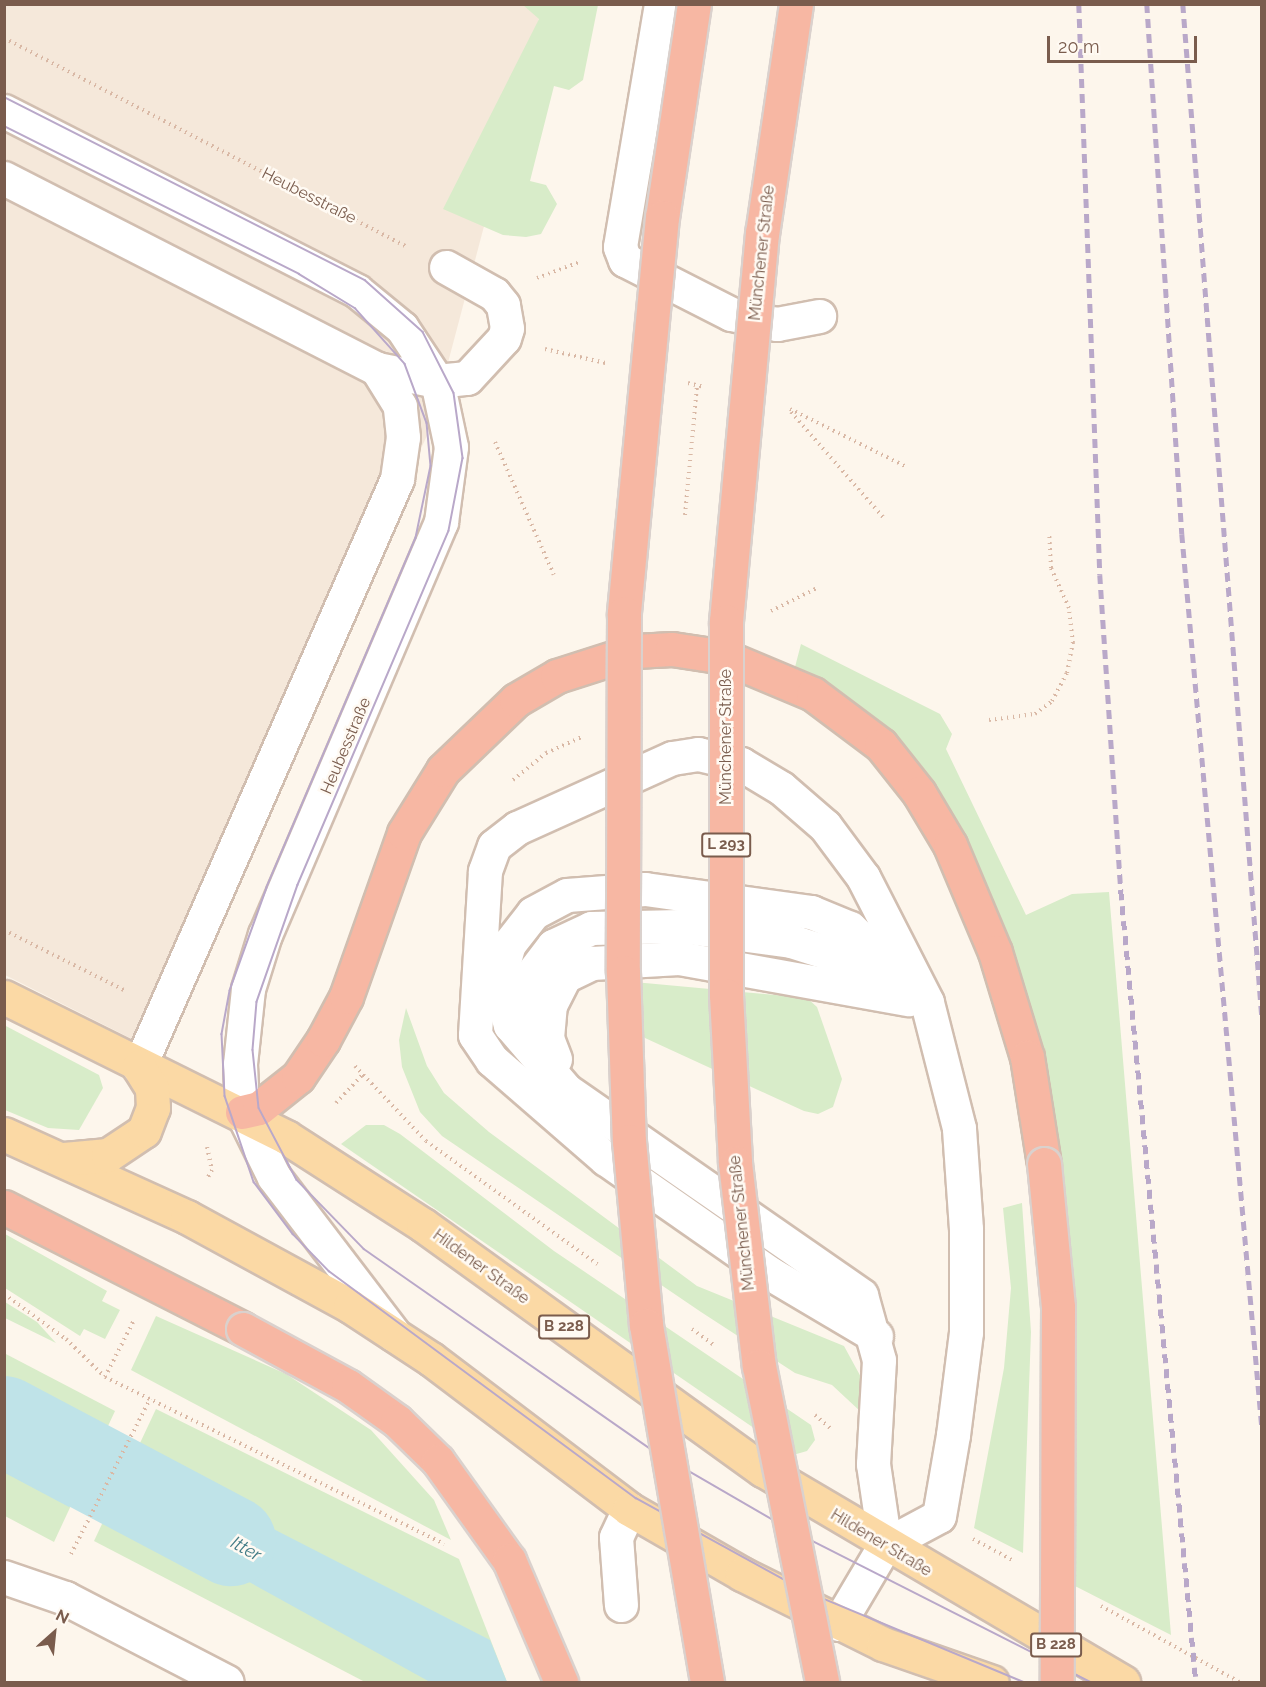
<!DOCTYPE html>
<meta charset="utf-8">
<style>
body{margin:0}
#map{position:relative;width:1266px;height:1687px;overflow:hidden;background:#fdf6ec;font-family:Raleway,sans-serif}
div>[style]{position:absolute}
.residential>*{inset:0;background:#f5e8da}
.green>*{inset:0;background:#d8ecc9}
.water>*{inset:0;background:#bfe3e8}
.river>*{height:90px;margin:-45px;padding:0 45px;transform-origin:45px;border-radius:45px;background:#bfe3e8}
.path>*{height:4px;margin-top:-2px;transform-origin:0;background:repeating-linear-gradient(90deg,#d9b8a5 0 1.5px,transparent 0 6px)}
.roads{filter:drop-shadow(2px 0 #d1beb0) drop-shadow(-2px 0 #d1beb0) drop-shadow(0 2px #d1beb0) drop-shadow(0 -2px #d1beb0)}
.minor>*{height:33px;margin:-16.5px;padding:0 16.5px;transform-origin:16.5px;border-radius:16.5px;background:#fff}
.major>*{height:33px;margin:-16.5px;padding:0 16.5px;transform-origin:16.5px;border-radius:16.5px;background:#fbd9a5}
.highway>*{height:33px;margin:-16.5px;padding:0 16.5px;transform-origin:16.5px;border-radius:16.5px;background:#f7b7a3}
.tram>*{height:1.5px;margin:-0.75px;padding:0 0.75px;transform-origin:0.75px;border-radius:0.75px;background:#b9a8c9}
.rail>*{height:4.5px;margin-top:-2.25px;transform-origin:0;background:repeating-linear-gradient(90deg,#b9a8c9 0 9px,transparent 0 15px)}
.bridges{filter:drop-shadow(2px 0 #dad1cd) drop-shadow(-2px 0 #dad1cd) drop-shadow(0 2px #dad1cd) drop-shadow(0 -2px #dad1cd)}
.highway-bridge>*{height:33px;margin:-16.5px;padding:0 16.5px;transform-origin:16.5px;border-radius:16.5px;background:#f7b7a3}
span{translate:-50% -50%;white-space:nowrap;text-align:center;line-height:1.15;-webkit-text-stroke:5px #fffaf3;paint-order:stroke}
.shield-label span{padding:2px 4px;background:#fffaf3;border:2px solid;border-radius:4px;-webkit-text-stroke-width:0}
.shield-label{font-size:15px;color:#7a5c4d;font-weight:700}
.street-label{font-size:16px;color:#7a5c4d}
.water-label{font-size:18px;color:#437c86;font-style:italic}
.frame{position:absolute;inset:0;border:6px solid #7a5c4d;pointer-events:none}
.north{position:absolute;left:24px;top:1603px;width:60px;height:60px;-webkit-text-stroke:4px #fffaf3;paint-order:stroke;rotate:27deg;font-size:16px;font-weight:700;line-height:24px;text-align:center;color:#7a5c4d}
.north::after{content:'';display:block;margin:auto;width:21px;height:27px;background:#7a5c4d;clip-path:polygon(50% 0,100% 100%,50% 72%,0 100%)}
.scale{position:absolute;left:1047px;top:36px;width:150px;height:27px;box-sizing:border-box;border:3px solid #7a5c4d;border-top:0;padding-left:8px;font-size:18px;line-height:21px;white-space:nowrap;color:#7a5c4d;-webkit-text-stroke:4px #fffaf3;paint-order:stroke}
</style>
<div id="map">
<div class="residential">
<i style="clip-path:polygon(523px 4px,539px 18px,431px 427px,144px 1045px,5px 975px,4px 5px)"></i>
</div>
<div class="green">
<i style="clip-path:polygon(523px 5px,598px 5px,583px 80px,569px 90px,554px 86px,530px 181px,546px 185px,557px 204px,541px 234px,526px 237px,503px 235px,443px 209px,539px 19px)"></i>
<i style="clip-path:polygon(801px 644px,940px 714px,952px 734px,946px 749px,1026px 915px,1072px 894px,1109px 892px,1171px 1635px,1073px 1585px,1071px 1258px,1059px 1144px,1044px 1080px,890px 732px,841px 692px,795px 667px)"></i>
<i style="clip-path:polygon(634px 982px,807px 998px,817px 1007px,842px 1079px,833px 1107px,818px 1114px,804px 1111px,645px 1038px,621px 1015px)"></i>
<i style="clip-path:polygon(406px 1008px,427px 1066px,444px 1093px,489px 1132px,697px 1286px,844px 1346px,862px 1379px,861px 1412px,832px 1385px,795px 1373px,701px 1312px,442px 1136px,420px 1112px,402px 1067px,399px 1040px)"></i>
<i style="clip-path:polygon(4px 1025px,99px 1075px,103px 1088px,79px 1130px,48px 1128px,5px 1110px)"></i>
<i style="clip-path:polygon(366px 1125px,384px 1125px,400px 1134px,554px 1251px,811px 1425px,815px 1440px,807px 1451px,793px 1455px,341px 1144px)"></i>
<i style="clip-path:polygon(1022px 1203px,1031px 1332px,1023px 1553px,974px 1528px,1004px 1368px,1011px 1288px,1003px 1208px)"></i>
<i style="clip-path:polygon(5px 1234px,107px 1291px,102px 1301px,120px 1310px,105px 1339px,84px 1329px,80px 1336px,5px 1288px)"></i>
<i style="clip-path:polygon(5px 1302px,37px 1322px,56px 1343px,5px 1318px)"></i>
<i style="clip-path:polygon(156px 1316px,286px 1374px,371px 1430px,434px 1500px,451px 1540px,131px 1370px)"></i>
<i style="clip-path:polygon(4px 1353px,115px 1411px,54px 1542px,5px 1516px)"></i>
<i style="clip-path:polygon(156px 1409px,459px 1559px,507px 1682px,365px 1682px,94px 1541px)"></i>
</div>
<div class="water">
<i style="clip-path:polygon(5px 1397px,99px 1445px,69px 1507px,5px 1473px)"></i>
<i style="clip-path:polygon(133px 1457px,490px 1640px,507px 1682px,430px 1682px,110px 1505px)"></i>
</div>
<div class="river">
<i style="left:4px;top:1421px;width:257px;rotate:27.9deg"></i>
</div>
<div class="path">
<i style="left:4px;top:38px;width:455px;rotate:27.4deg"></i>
<i style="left:537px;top:278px;width:46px;rotate:-20.4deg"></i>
<i style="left:545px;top:349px;width:62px;rotate:13.1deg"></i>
<i style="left:688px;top:383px;width:16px;rotate:14deg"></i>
<i style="left:790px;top:409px;width:131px;rotate:26.4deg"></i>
<i style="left:791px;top:412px;width:140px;rotate:48.8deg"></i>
<i style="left:495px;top:442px;width:145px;rotate:66.1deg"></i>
<i style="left:685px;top:515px;width:131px;rotate:-84.7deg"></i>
<i style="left:771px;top:611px;width:51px;rotate:-26.6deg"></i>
<i style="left:989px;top:720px;width:46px;rotate:-7.4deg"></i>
<i style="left:1035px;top:714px;width:21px;rotate:-37deg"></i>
<i style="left:1052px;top:701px;width:32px;rotate:-62deg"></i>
<i style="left:1067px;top:673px;width:31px;rotate:-79deg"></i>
<i style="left:1073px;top:643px;width:35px;rotate:-97deg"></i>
<i style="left:1069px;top:608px;width:44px;rotate:-114.2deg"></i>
<i style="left:1051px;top:568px;width:33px;rotate:-93deg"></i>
<i style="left:513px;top:780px;width:43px;rotate:-39.3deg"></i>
<i style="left:546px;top:753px;width:39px;rotate:-24deg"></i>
<i style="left:4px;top:930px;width:136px;rotate:26.6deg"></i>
<i style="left:355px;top:1066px;width:103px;rotate:46.6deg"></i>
<i style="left:426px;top:1141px;width:211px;rotate:35.7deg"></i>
<i style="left:336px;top:1103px;width:41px;rotate:-47deg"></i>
<i style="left:207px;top:1147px;width:24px;rotate:78deg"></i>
<i style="left:212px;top:1170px;width:10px;rotate:119deg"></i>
<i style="left:4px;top:1294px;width:77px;rotate:36deg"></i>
<i style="left:66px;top:1339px;width:54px;rotate:44.3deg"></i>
<i style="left:105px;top:1377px;width:378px;rotate:26.2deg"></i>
<i style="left:692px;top:1329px;width:26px;rotate:36deg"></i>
<i style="left:105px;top:1377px;width:62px;rotate:-63deg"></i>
<i style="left:815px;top:1415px;width:23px;rotate:41deg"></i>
<i style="left:973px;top:1539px;width:47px;rotate:28.2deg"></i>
<i style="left:71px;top:1554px;width:174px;rotate:-63deg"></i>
<i style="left:1101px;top:1606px;width:158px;rotate:28.8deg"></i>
</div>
<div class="roads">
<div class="minor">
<i style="left:661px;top:4px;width:246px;rotate:99.6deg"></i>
<i style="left:620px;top:247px;width:14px;rotate:69deg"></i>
<i style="left:625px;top:260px;width:119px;rotate:27deg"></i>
<i style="left:731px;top:314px;width:47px;rotate:12.3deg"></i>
<i style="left:777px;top:324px;width:43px;rotate:-10.8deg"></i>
<i style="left:4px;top:111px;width:396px;rotate:27deg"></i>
<i style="left:357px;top:291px;width:58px;rotate:39.4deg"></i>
<i style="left:402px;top:328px;width:64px;rotate:56.6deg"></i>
<i style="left:437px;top:381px;width:67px;rotate:78deg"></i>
<i style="left:451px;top:447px;width:76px;rotate:97.6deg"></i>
<i style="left:441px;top:522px;width:448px;rotate:113.1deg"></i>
<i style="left:265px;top:934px;width:58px;rotate:107.2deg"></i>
<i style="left:248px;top:989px;width:75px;rotate:96.1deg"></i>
<i style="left:240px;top:1064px;width:48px;rotate:87.6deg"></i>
<i style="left:242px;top:1112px;width:72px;rotate:63.8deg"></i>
<i style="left:274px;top:1177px;width:198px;rotate:52.6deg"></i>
<i style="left:4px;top:178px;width:419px;rotate:27.1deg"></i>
<i style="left:377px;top:369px;width:61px;rotate:11.3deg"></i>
<i style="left:437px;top:381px;width:30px;rotate:-6deg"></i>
<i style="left:467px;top:378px;width:54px;rotate:-47.2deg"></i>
<i style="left:504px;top:338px;width:10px;rotate:-73deg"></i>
<i style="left:507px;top:328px;width:23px;rotate:-100deg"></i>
<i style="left:503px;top:305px;width:14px;rotate:-129deg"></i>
<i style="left:494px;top:294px;width:55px;rotate:-150.6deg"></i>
<i style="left:537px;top:1042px;width:28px;rotate:-122deg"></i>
<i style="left:522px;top:1018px;width:38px;rotate:-83deg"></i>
<i style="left:527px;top:980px;width:43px;rotate:-52.6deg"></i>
<i style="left:553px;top:946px;width:42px;rotate:-25.3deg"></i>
<i style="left:591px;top:928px;width:89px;rotate:-1.3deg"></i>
<i style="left:680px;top:926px;width:112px;rotate:7.7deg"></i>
<i style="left:791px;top:941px;width:63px;rotate:17.6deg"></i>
<i style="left:851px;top:960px;width:47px;rotate:28.2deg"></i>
<i style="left:555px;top:1059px;width:22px;rotate:-111deg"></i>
<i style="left:547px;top:1038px;width:33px;rotate:-85deg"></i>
<i style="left:550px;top:1005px;width:33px;rotate:-63deg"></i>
<i style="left:565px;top:976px;width:30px;rotate:-26deg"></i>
<i style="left:592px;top:963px;width:87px;rotate:-3.3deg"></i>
<i style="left:679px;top:958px;width:233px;rotate:10.2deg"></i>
<i style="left:139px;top:1067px;width:642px;rotate:-66.31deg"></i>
<i style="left:397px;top:479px;width:42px;rotate:-81.9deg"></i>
<i style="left:403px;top:437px;width:31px;rotate:-96deg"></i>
<i style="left:400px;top:406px;width:44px;rotate:-121.9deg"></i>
<i style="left:885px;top:1545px;width:82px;rotate:-98.4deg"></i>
<i style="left:873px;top:1464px;width:104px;rotate:-86.7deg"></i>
<i style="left:879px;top:1360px;width:67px;rotate:-105.5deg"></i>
<i style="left:861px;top:1295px;width:359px;rotate:-145.2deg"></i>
<i style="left:566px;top:1090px;width:86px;rotate:-130.7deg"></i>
<i style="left:510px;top:1025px;width:45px;rotate:-105.6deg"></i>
<i style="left:498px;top:982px;width:40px;rotate:-74deg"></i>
<i style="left:509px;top:944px;width:39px;rotate:-52deg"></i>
<i style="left:533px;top:913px;width:38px;rotate:-28deg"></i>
<i style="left:567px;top:895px;width:78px;rotate:-4.4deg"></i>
<i style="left:645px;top:889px;width:168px;rotate:7.9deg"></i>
<i style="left:811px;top:912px;width:42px;rotate:22.3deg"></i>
<i style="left:850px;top:928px;width:74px;rotate:43.4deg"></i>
<i style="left:4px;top:1577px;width:65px;rotate:19deg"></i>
<i style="left:65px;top:1598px;width:182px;rotate:27.4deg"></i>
<i style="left:621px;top:1605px;width:68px;rotate:-94.2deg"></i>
<i style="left:616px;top:1537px;width:31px;rotate:-65deg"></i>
<i style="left:838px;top:1624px;width:92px;rotate:-59.3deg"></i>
<i style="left:885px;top:1545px;width:61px;rotate:-28.2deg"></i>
<i style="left:939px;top:1516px;width:82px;rotate:-80.2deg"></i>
<i style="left:953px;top:1435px;width:104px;rotate:-82.8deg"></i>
<i style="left:966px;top:1332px;width:103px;rotate:-90deg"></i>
<i style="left:966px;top:1229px;width:101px;rotate:-94deg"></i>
<i style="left:959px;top:1128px;width:130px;rotate:-104.3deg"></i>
<i style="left:927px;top:1002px;width:140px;rotate:-117.1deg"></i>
<i style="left:863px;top:877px;width:64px;rotate:-126.7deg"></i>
<i style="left:825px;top:826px;width:58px;rotate:-139.2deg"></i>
<i style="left:781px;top:788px;width:47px;rotate:-149deg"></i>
<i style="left:741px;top:764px;width:44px;rotate:-166.9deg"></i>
<i style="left:698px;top:754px;width:26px;rotate:171deg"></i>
<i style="left:672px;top:758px;width:170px;rotate:155.7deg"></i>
<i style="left:517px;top:828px;width:29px;rotate:142deg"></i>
<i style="left:494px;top:846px;width:27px;rotate:110deg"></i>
<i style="left:485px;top:871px;width:164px;rotate:93.5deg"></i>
<i style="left:475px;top:1035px;width:30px;rotate:56deg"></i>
<i style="left:492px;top:1060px;width:151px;rotate:41deg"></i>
<i style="left:606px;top:1159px;width:201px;rotate:34.9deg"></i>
<i style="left:771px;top:1274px;width:122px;rotate:30.6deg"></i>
</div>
<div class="major">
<i style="left:4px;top:997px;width:315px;rotate:26.4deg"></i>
<i style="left:286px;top:1137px;width:163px;rotate:32.7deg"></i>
<i style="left:423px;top:1225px;width:419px;rotate:35.8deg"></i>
<i style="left:763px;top:1470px;width:418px;rotate:30.5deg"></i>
<i style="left:4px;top:1134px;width:201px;rotate:24.4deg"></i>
<i style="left:187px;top:1217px;width:186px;rotate:28.6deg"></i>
<i style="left:350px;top:1306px;width:97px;rotate:33.2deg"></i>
<i style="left:431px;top:1359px;width:248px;rotate:37.1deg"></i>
<i style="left:629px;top:1509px;width:130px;rotate:29.9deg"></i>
<i style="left:742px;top:1574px;width:157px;rotate:26.4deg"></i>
<i style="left:883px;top:1644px;width:115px;rotate:19.2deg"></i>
<i style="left:64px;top:1159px;width:44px;rotate:-5.2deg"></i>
<i style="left:108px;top:1155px;width:43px;rotate:-33.7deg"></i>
<i style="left:144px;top:1131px;width:25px;rotate:-69deg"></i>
<i style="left:153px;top:1108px;width:20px;rotate:-93deg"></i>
<i style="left:152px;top:1088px;width:25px;rotate:-122deg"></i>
</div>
<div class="highway">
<i style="left:242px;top:1112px;width:17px;rotate:-13deg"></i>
<i style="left:259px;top:1108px;width:50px;rotate:-38.5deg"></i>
<i style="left:298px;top:1077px;width:45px;rotate:-56deg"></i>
<i style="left:323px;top:1040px;width:49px;rotate:-61.9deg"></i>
<i style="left:346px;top:997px;width:174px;rotate:-70.5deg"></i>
<i style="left:404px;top:833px;width:74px;rotate:-58.2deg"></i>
<i style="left:443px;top:770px;width:101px;rotate:-43.8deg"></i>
<i style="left:516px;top:700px;width:48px;rotate:-30.3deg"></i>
<i style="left:557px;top:676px;width:82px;rotate:-17.8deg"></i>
<i style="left:635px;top:651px;width:37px;rotate:-3deg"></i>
<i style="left:672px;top:649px;width:54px;rotate:8.6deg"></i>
<i style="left:725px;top:657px;width:95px;rotate:22.8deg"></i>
<i style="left:813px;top:694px;width:85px;rotate:36.9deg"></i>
<i style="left:881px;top:745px;width:61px;rotate:51.6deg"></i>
<i style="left:919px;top:793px;width:61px;rotate:59.2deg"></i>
<i style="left:950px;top:845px;width:116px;rotate:67.2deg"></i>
<i style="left:995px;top:952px;width:110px;rotate:73.1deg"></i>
<i style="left:1027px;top:1057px;width:108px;rotate:81deg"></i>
<i style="left:4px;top:1207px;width:268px;rotate:27deg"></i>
</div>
</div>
<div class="tram">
<i style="left:4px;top:97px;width:405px;rotate:26.9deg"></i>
<i style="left:365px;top:280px;width:78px;rotate:41.9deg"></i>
<i style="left:423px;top:332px;width:68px;rotate:63.1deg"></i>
<i style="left:454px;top:393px;width:66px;rotate:82.1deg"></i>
<i style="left:463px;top:458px;width:74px;rotate:100.9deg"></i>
<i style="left:449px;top:531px;width:385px;rotate:113.1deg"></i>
<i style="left:298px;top:885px;width:124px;rotate:109.3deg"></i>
<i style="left:257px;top:1002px;width:48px;rotate:94.8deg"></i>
<i style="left:253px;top:1050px;width:58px;rotate:84.1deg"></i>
<i style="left:259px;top:1108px;width:81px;rotate:62.2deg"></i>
<i style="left:297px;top:1180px;width:96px;rotate:45.8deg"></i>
<i style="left:364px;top:1249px;width:350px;rotate:34.9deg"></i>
<i style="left:651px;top:1449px;width:160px;rotate:30.1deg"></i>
<i style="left:789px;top:1529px;width:338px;rotate:26.9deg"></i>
<i style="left:4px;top:126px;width:330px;rotate:26.6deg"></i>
<i style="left:299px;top:274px;width:66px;rotate:31.3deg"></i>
<i style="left:355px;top:308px;width:75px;rotate:48.2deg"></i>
<i style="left:405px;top:364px;width:63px;rotate:69.6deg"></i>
<i style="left:427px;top:423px;width:43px;rotate:84.7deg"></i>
<i style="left:431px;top:466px;width:74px;rotate:101.8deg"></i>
<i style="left:416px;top:538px;width:380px;rotate:113.1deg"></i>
<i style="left:267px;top:888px;width:109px;rotate:109.8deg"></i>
<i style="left:230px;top:991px;width:44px;rotate:100.5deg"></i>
<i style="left:222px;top:1034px;width:62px;rotate:87.2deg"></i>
<i style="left:225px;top:1096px;width:91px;rotate:71.4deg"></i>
<i style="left:254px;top:1182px;width:65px;rotate:53.1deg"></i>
<i style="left:293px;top:1234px;width:52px;rotate:45.8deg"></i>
<i style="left:329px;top:1271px;width:382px;rotate:36.5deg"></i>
<i style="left:636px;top:1498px;width:193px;rotate:28.8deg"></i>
<i style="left:805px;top:1591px;width:237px;rotate:22.6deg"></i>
</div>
<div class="rail">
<i style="left:1079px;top:4px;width:571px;rotate:87.89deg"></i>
<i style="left:1100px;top:575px;width:317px;rotate:86.2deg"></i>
<i style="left:1121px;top:891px;width:795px;rotate:84.58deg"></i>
<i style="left:1147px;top:4px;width:531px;rotate:86.22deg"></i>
<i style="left:1182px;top:534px;width:897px;rotate:84.88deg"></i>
<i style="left:1183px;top:4px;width:1015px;rotate:85.54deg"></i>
</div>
<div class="bridges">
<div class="highway-bridge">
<i style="left:694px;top:4px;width:215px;rotate:98.5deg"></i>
<i style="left:662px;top:217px;width:398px;rotate:95.5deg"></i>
<i style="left:624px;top:613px;width:359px;rotate:90.2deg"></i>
<i style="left:623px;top:972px;width:169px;rotate:88deg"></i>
<i style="left:629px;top:1141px;width:185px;rotate:84.7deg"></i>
<i style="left:646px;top:1325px;width:362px;rotate:80.3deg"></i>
<i style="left:796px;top:4px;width:232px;rotate:98.4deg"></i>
<i style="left:762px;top:233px;width:390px;rotate:95.3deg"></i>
<i style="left:726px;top:621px;width:374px;rotate:90deg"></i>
<i style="left:726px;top:995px;width:168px;rotate:86.9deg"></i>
<i style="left:735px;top:1163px;width:204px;rotate:83.3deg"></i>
<i style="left:759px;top:1366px;width:322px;rotate:78.7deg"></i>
<i style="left:1044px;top:1164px;width:144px;rotate:84.4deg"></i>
<i style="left:1058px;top:1307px;width:375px;rotate:90.2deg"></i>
<i style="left:243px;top:1329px;width:119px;rotate:28.5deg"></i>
<i style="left:348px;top:1386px;width:60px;rotate:35.5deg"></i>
<i style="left:397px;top:1421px;width:57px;rotate:44.3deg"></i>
<i style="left:438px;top:1461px;width:122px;rotate:54.4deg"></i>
<i style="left:509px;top:1560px;width:133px;rotate:66.9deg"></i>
</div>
</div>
<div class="shield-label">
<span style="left:726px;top:845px">L 293</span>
<span style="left:564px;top:1327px">B 228</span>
<span style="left:1056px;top:1645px">B 228</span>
</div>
<div class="street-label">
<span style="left:309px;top:196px;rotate:27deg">Heubesstraße</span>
<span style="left:762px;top:253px;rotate:-84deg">Münchener Straße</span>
<span style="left:726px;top:737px;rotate:-90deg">Münchener Straße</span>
<span style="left:346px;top:746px;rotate:-67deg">Heubesstraße</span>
<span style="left:742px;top:1223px;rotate:-96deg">Münchener Straße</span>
<span style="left:481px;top:1267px;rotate:36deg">Hildener Straße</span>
<span style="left:881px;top:1543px;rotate:31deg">Hildener Straße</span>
</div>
<div class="water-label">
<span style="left:246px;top:1549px;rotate:29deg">Itter</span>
</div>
<div class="frame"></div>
<div class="north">N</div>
<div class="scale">20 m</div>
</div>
